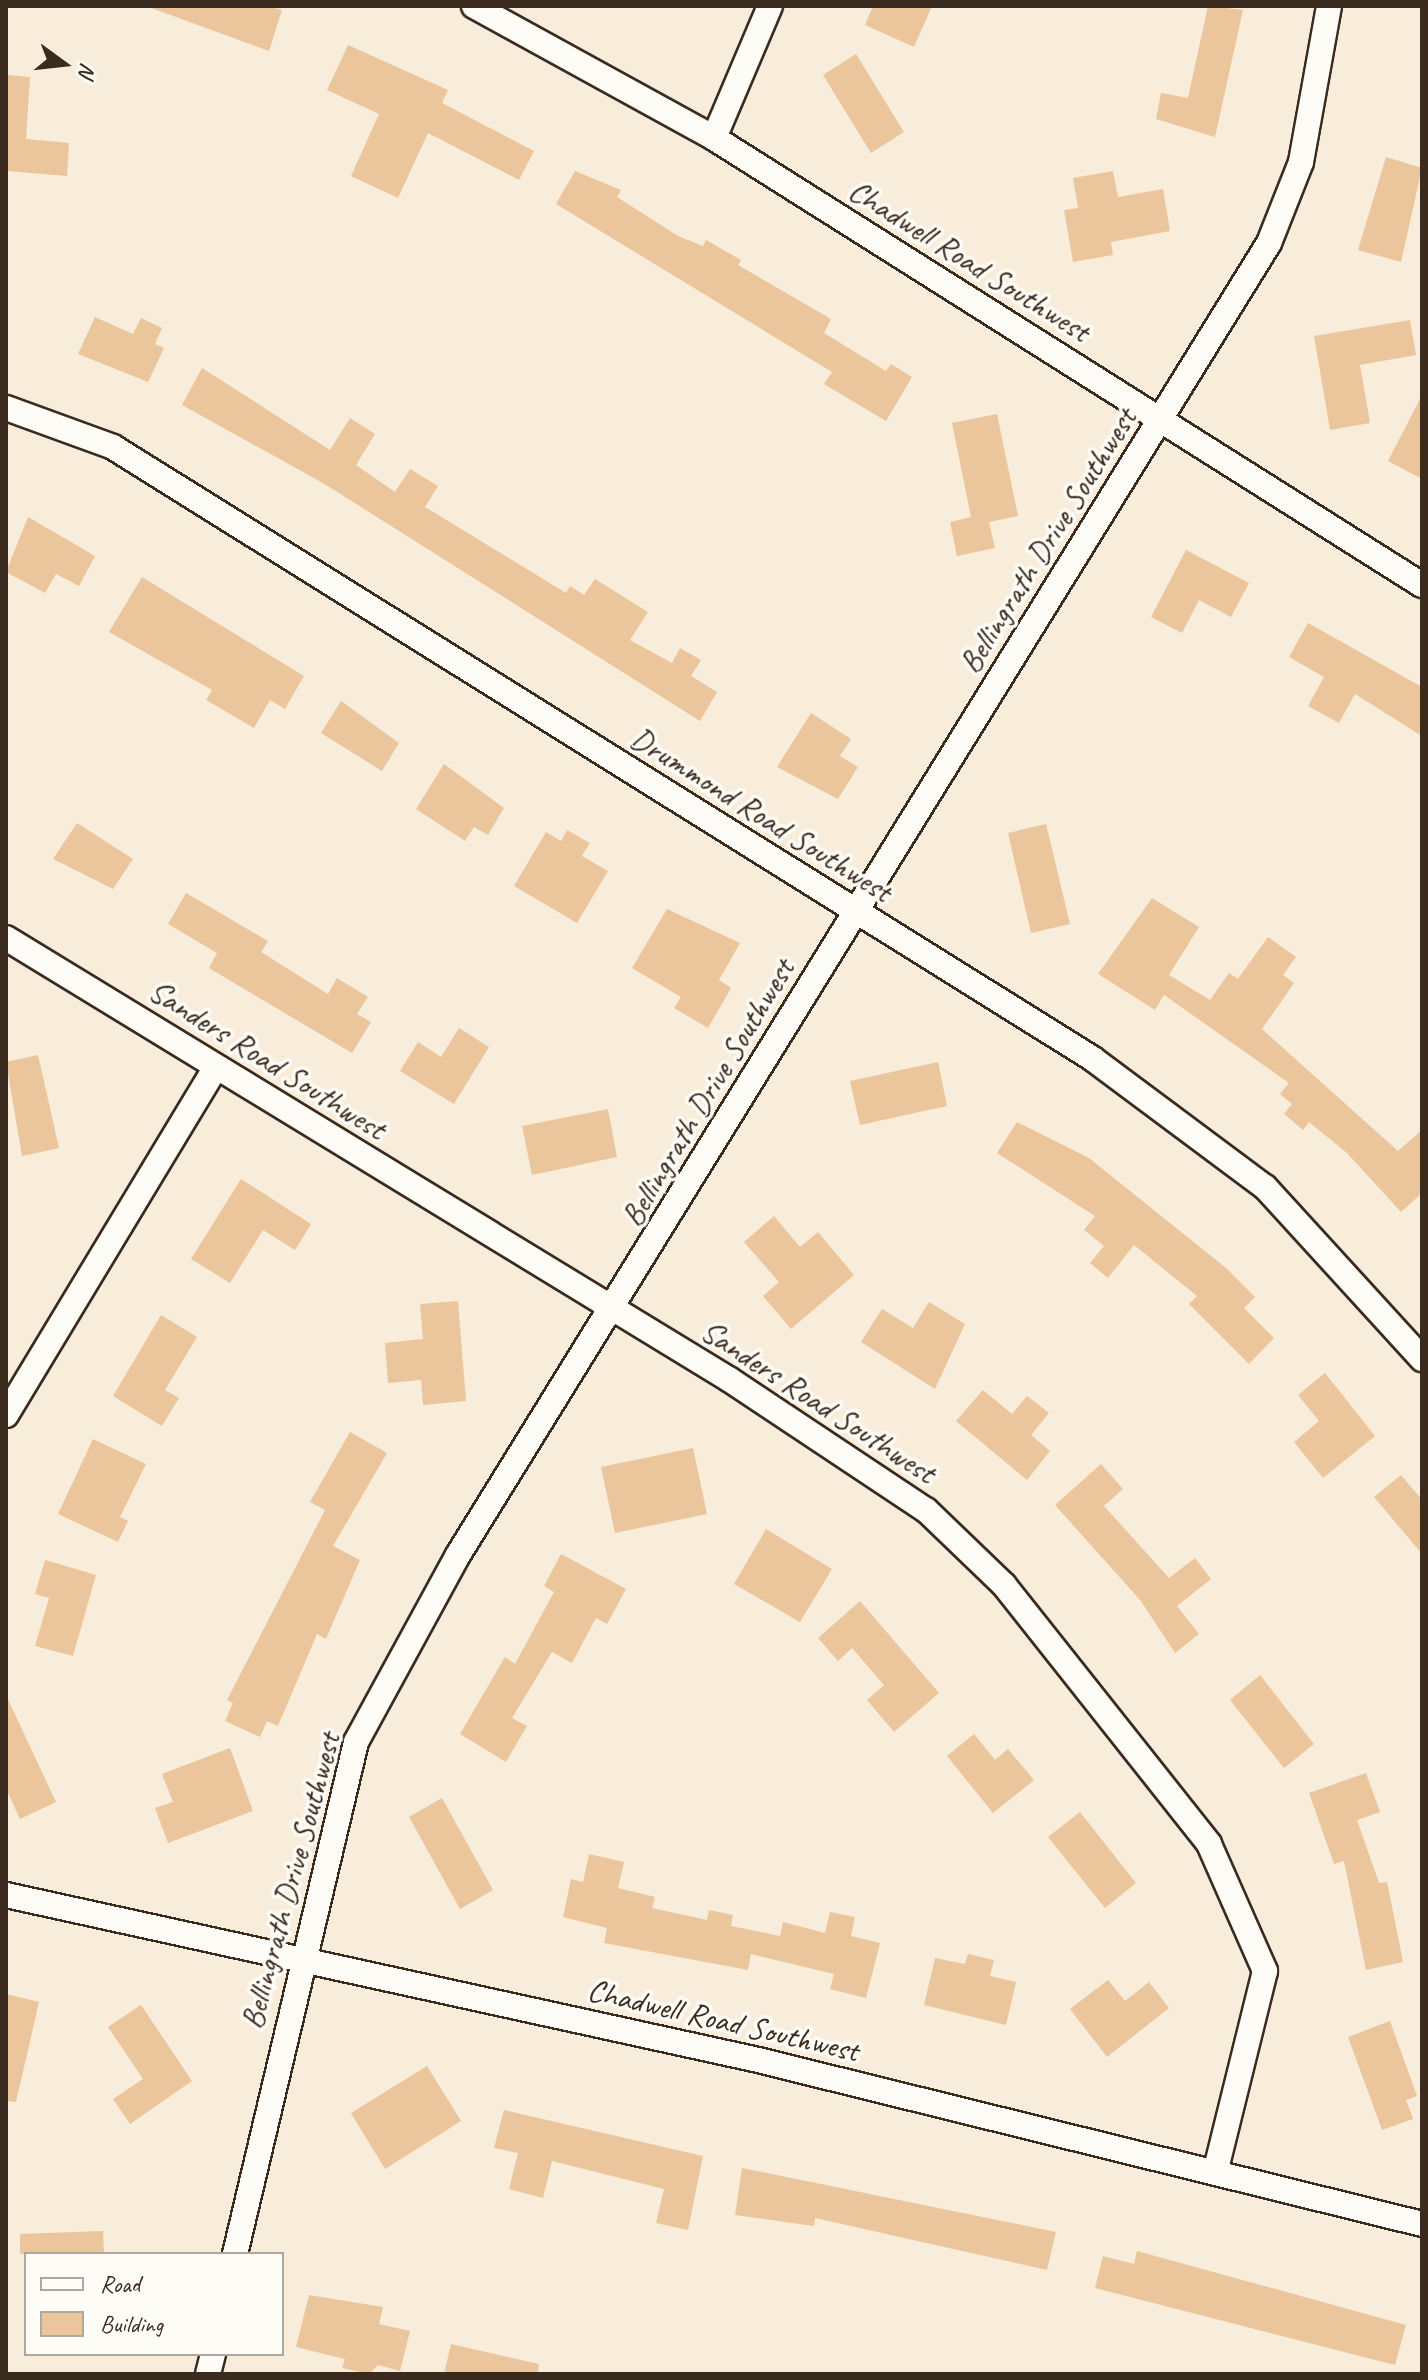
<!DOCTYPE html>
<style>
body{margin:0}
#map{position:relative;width:1428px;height:2380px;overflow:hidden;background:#f8ecdb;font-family:Caveat,sans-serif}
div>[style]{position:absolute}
.building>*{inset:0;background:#ebc59b}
.roads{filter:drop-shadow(2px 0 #3b2a1e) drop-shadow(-2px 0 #3b2a1e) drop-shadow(0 2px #3b2a1e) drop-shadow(0 -2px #3b2a1e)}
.minor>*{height:24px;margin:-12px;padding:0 12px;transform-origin:12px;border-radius:12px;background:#fdfcf7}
span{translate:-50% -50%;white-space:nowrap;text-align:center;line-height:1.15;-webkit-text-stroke:7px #fdfcf7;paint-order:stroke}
.street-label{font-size:32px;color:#3b2a1e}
.frame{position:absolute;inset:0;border:8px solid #3b2a1e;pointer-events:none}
.legend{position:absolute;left:24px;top:2252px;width:260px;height:104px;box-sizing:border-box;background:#fdfcf7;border:2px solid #afa8a0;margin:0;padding:10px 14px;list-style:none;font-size:24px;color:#3b2a1e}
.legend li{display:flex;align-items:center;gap:16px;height:40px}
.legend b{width:40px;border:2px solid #afa8a0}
.north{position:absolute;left:24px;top:24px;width:80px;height:80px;-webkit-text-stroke:6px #fdfcf7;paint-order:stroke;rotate:105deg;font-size:22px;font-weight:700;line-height:32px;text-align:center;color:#3b2a1e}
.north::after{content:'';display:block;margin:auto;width:28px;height:36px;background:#3b2a1e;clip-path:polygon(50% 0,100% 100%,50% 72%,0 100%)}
</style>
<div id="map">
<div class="building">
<i style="clip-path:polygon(146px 6px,269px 6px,282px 10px,269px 51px)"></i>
<i style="clip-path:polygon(873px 6px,932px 6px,914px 47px,865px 25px)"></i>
<i style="clip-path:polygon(1208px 6px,1243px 10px,1215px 137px,1156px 119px,1161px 93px,1188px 98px)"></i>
<i style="clip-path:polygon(348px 45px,448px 90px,442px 103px,534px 151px,519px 180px,428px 133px,398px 198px,351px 176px,379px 114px,327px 90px)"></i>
<i style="clip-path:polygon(856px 54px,904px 132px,871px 153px,823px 75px)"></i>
<i style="clip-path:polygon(6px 75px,30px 77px,26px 139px,69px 143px,67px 176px,6px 171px)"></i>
<i style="clip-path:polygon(1386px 157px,1422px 168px,1401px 262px,1358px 250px)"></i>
<i style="clip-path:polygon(575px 171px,621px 190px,617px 197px,678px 236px,703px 246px,706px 240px,741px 260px,738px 265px,831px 319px,824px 333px,886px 371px,891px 364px,912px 377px,886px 421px,824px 384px,832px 372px,556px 204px)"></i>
<i style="clip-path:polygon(1113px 171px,1118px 197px,1163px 189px,1170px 231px,1111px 242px,1113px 255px,1073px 262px,1064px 210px,1078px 208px,1073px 178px)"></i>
<i style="clip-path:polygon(95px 317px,133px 334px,141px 318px,162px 328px,155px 344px,164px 348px,148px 382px,78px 354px)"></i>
<i style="clip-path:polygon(1410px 320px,1416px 355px,1360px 365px,1370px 423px,1330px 430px,1314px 336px)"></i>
<i style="clip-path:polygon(202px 368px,330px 450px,350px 418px,375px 434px,356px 465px,395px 492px,410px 469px,438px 486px,425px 507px,566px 593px,570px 586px,584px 595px,595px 579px,648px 612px,630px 640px,672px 663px,680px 648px,701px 660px,691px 676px,717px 692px,700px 721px,323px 483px,182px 405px)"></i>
<i style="clip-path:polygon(1422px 395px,1422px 479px,1388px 461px)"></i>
<i style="clip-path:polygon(997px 414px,1018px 516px,989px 522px,995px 548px,957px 556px,950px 522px,971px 517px,952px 423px)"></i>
<i style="clip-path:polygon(28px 517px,95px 556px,79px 586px,56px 574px,45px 593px,6px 572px)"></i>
<i style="clip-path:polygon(1186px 550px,1249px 583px,1231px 617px,1199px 600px,1182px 633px,1151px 617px)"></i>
<i style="clip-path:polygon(142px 577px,304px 676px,285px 709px,270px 700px,254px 728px,206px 700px,212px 690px,109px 632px)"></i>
<i style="clip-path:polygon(1308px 623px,1422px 687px,1422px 736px,1355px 694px,1339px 723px,1308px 706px,1324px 677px,1289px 657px)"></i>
<i style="clip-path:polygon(341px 701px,399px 743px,382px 771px,321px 733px)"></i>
<i style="clip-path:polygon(811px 713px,851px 739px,840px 756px,858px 767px,838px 799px,777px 767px)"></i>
<i style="clip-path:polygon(444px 764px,504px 808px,488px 835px,474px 827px,465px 841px,416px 809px)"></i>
<i style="clip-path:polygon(77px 823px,133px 859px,113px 889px,53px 859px)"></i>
<i style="clip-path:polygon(1046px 824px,1070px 924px,1031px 933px,1008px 833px)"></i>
<i style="clip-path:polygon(567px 830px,590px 843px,582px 856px,608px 871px,577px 923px,514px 886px,546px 832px,561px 841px)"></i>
<i style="clip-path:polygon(186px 893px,268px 941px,261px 952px,328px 994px,337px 978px,368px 997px,357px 1014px,371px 1022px,352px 1053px,209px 968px,217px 953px,168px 924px)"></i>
<i style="clip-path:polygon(1152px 898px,1199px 927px,1169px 975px,1210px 1000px,1229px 973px,1238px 979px,1268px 937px,1296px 957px,1283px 975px,1294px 983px,1262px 1029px,1398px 1151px,1422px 1130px,1422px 1193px,1401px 1212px,1347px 1153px,1309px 1122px,1303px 1130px,1284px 1114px,1292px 1104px,1280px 1094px,1289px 1083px,1164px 995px,1155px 1010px,1098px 974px)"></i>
<i style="clip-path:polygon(667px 909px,740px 943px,719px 980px,731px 988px,708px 1028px,674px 1008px,681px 997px,632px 968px)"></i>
<i style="clip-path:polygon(459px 1028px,489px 1047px,454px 1104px,400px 1071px,418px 1042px,441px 1057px)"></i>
<i style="clip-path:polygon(38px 1055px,59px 1148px,22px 1156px,6px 1062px)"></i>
<i style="clip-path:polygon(938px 1062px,947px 1106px,860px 1125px,850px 1081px)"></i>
<i style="clip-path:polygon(608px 1109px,617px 1157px,532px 1175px,522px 1126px)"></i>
<i style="clip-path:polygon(1017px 1122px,1089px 1158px,1226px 1268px,1255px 1297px,1244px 1308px,1274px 1338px,1249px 1364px,1189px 1304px,1197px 1296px,1134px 1245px,1108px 1278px,1090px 1263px,1104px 1246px,1084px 1230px,1095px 1216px,997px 1153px)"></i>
<i style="clip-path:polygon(241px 1179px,311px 1224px,295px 1250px,263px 1230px,230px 1283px,191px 1259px)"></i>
<i style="clip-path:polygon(774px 1216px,800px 1247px,818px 1232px,854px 1275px,791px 1329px,763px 1296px,779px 1282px,744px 1242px)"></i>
<i style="clip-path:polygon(458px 1301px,466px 1401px,423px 1405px,421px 1380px,388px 1383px,385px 1343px,423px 1339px,420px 1304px)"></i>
<i style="clip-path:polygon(929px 1302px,965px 1324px,935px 1389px,861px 1342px,882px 1309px,913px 1328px)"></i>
<i style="clip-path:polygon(161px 1315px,197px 1337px,165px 1390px,179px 1398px,162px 1426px,113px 1396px)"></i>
<i style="clip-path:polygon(1325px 1373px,1375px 1436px,1323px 1478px,1294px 1442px,1319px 1421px,1298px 1395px)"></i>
<i style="clip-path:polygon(983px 1390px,1012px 1414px,1027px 1396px,1049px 1413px,1031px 1435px,1050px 1451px,1027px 1480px,956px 1421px)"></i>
<i style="clip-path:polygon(350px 1432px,387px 1453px,333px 1546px,360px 1560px,326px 1639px,317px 1634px,278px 1726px,267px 1721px,260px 1737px,225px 1721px,233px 1703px,227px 1700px,325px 1510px,310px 1502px)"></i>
<i style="clip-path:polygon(93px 1439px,146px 1464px,120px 1517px,128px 1521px,118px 1542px,58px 1514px)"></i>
<i style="clip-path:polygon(693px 1448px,707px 1514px,615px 1533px,601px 1467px)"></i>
<i style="clip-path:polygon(1101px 1464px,1123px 1489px,1104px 1506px,1169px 1578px,1195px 1558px,1211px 1579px,1177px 1606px,1199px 1634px,1175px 1653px,1141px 1601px,1055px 1505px)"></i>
<i style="clip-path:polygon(1401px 1475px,1422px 1500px,1422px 1554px,1374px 1497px)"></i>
<i style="clip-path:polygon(766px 1529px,832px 1569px,800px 1622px,734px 1584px)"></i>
<i style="clip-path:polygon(561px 1554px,626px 1589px,607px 1624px,596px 1618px,572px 1663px,552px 1652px,512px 1718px,527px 1726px,506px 1762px,460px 1734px,505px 1657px,515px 1664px,554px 1592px,544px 1586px)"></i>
<i style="clip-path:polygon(45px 1560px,96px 1575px,73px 1656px,35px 1646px,49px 1598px,35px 1594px)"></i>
<i style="clip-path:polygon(860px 1601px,939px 1693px,894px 1732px,867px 1700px,884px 1685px,852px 1648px,838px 1661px,818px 1638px)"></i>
<i style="clip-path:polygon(1260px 1675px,1314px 1744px,1284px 1768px,1230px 1700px)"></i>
<i style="clip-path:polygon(6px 1695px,56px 1802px,20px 1819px,6px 1789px)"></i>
<i style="clip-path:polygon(974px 1734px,995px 1760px,1008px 1749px,1034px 1780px,993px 1813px,947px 1756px)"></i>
<i style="clip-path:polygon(230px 1748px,253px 1811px,168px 1843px,155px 1808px,173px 1802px,162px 1774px)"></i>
<i style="clip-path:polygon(1366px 1773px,1380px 1812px,1357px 1820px,1379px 1883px,1387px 1882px,1403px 1962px,1366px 1970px,1344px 1861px,1334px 1864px,1309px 1793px)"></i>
<i style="clip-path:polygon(442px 1798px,493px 1890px,460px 1909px,409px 1817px)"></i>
<i style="clip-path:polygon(1080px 1812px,1136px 1883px,1105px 1908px,1048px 1837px)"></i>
<i style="clip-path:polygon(589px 1854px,624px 1862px,618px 1888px,655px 1897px,652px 1908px,707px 1920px,709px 1910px,733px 1915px,731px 1926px,780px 1936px,783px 1922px,825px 1933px,830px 1912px,855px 1917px,851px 1936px,880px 1943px,866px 1998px,830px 1989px,834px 1974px,751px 1954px,748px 1970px,604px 1943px,607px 1928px,563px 1917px,571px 1879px,583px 1882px)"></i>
<i style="clip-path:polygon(968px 1954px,994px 1960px,990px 1976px,1016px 1982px,1006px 2025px,924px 2005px,935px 1958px,965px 1964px)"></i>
<i style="clip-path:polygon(1108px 1980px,1125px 2001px,1149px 1982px,1169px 2008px,1107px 2057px,1070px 2009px)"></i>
<i style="clip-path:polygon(6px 1994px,39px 2002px,16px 2102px,6px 2101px)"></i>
<i style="clip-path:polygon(141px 2005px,192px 2081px,130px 2124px,113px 2099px,143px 2079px,108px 2027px)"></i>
<i style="clip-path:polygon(1390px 2021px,1417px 2096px,1406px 2100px,1413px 2119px,1382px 2130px,1348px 2037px)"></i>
<i style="clip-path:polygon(427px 2066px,461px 2121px,385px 2169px,351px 2113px)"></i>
<i style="clip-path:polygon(504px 2110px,703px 2156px,688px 2230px,656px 2223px,664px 2189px,552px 2161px,543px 2198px,509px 2189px,518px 2153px,494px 2148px)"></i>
<i style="clip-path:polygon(742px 2168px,1056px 2232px,1047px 2270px,815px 2218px,814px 2226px,735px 2215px)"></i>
<i style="clip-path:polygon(103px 2231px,104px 2254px,20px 2254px,20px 2234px)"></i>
<i style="clip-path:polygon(1137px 2251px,1406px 2325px,1395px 2365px,1095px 2288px,1103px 2256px,1134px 2264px)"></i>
<i style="clip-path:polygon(309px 2295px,383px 2307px,379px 2324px,410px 2331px,400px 2371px,378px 2365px,369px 2374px,342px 2368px,345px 2359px,296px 2347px)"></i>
<i style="clip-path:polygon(451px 2344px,539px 2364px,538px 2374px,444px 2374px)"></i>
</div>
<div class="roads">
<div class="minor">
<i style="left:474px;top:6px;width:274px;rotate:28.8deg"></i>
<i style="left:714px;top:138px;width:837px;rotate:32.27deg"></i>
<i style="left:714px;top:138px;width:143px;rotate:-67deg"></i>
<i style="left:6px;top:408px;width:114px;rotate:20deg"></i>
<i style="left:113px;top:447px;width:1155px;rotate:31.98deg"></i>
<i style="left:1093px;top:1059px;width:214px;rotate:36.7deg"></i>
<i style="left:1265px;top:1187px;width:233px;rotate:47.6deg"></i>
<i style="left:6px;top:938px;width:848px;rotate:31.4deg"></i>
<i style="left:730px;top:1380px;width:235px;rotate:33.6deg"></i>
<i style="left:926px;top:1510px;width:108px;rotate:43.9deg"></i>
<i style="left:1004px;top:1585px;width:330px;rotate:51.6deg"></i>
<i style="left:1209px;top:1844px;width:139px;rotate:66.2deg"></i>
<i style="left:1265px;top:1971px;width:208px;rotate:103.9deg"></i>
<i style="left:6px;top:1415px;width:405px;rotate:-58.9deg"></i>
<i style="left:6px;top:1895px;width:766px;rotate:12.37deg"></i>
<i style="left:754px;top:2059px;width:688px;rotate:13.87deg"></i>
<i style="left:235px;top:2254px;width:526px;rotate:-76.7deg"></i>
<i style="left:356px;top:1742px;width:213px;rotate:-61.4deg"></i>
<i style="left:458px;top:1555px;width:1542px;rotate:-58.28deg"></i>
<i style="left:1269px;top:243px;width:87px;rotate:-68.4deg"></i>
<i style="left:1301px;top:162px;width:158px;rotate:-79.8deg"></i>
<i style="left:208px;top:2374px;width:21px;rotate:-76deg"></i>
</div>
</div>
<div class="street-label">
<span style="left:969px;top:261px;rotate:32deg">Chadwell Road Southwest</span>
<span style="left:1048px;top:541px;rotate:-58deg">Bellingrath Drive Southwest</span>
<span style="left:761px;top:815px;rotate:32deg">Drummond Road Southwest</span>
<span style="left:267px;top:1060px;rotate:32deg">Sanders Road Southwest</span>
<span style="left:708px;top:1093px;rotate:-59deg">Bellingrath Drive Southwest</span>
<span style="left:818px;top:1402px;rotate:33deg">Sanders Road Southwest</span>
<span style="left:291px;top:1881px;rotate:-75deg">Bellingrath Drive Southwest</span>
<span style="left:723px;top:2021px;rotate:13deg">Chadwell Road Southwest</span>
</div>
<div class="frame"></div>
<ul class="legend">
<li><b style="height:10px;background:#fdfcf7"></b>Road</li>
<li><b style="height:22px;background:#ebc59b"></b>Building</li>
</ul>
<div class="north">N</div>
</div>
